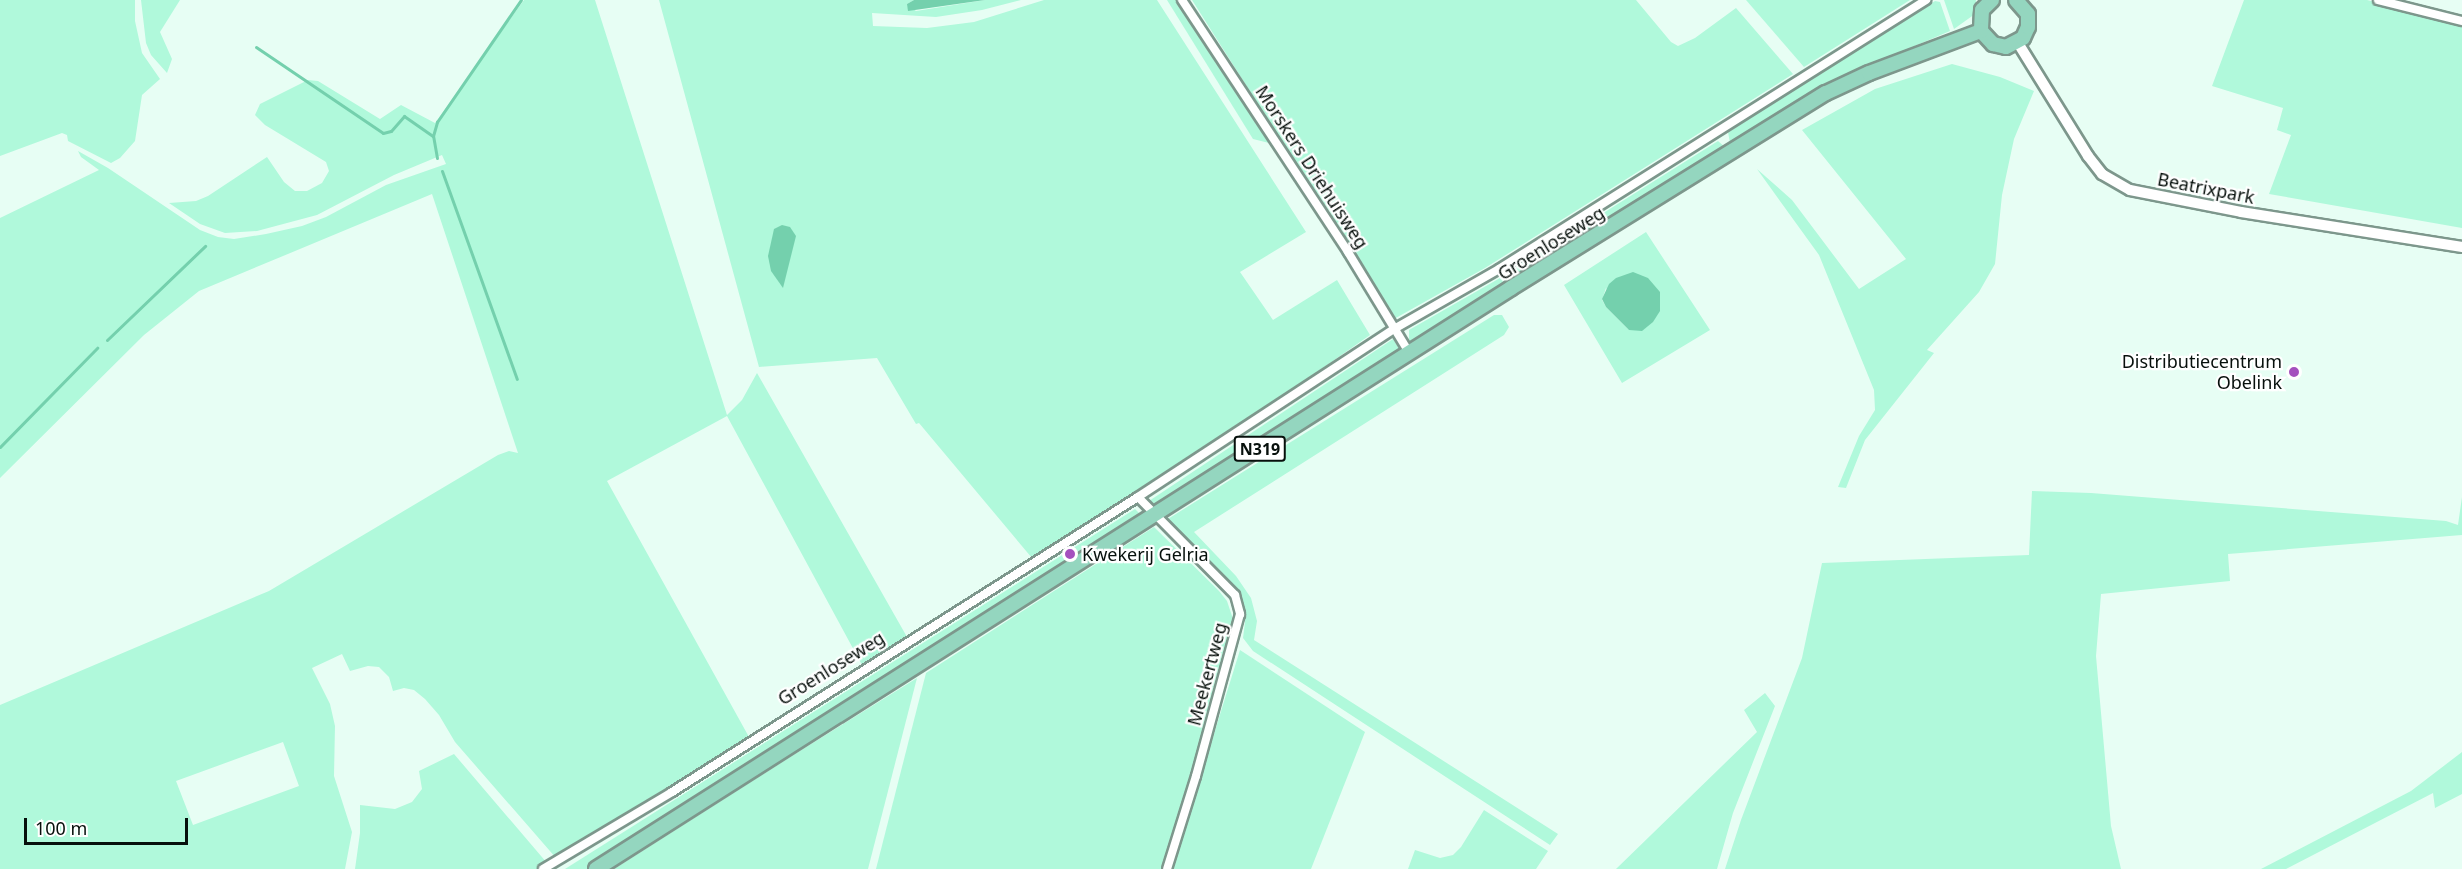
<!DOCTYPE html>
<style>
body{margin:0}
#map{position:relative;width:2462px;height:869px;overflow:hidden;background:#e7fef4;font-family:"Noto Sans",sans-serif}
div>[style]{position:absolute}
.green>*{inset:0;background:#b0f9db}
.water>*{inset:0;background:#74d0ad}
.stream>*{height:3px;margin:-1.5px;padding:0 1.5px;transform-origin:1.5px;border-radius:1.5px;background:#74d0ad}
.roads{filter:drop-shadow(2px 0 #7d978c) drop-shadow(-2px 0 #7d978c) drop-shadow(0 2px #7d978c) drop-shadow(0 -2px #7d978c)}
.minor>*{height:8px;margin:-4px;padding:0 4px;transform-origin:4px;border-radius:4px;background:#fff}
.tertiary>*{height:10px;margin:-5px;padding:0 5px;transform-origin:5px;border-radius:5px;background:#fff}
.primary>*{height:14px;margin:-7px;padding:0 7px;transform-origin:7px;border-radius:7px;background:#94d6bf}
.dots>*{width:16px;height:16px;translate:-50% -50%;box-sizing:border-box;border:3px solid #fff;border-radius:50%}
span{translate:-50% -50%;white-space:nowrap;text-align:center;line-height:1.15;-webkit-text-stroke:4.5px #fff;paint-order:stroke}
.shield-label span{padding:2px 4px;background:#fff;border:2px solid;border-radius:4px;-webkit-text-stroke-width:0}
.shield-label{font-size:16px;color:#07100c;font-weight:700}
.street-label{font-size:18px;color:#07100c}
.poi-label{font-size:18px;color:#07100c}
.right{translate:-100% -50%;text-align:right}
.left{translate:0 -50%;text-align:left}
.scale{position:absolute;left:24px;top:818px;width:164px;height:27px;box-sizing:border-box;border:3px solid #07100c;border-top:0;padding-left:8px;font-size:18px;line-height:21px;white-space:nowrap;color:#07100c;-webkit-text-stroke:4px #fff;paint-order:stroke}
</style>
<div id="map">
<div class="green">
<i style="clip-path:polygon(0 0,135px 0,135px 21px,142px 53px,160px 79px,142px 95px,135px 141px,120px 158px,111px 163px,68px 141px,67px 135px,62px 133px,0 156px)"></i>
<i style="clip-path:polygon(141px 0,180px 0,160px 32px,172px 59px,167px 73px,151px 55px,146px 43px)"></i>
<i style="clip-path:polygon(evenodd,524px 0,595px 0,727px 415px,742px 400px,757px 373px,907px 637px,862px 665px,727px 416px,607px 481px,749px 737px,603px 831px,556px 858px,455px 742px,439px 715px,425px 699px,414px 690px,404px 688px,393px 691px,389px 677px,379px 667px,368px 666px,350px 671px,342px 654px,312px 668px,330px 704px,335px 726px,334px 776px,352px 832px,345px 869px,0 869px,0 705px,269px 591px,498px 455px,509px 451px,518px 453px,432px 194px,199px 291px,144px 335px,0 478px,0 218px,99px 170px,81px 157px,78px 151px,108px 168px,200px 230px,218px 237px,234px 239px,266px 234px,302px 226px,326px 217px,386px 185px,446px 164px,442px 155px,394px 175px,317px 215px,257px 231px,225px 233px,200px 224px,169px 203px,196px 201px,208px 196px,267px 157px,284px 182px,295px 191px,307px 191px,322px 183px,329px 171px,326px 162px,265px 125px,255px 115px,260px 104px,308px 80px,318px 81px,380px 119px,401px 105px,435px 123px,524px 0,283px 742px,299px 786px,193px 825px,176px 781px,283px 742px)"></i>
<i style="clip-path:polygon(659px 0,914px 0,907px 4px,916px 11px,985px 0,1021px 0,982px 10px,936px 17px,872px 13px,873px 26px,927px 28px,974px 22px,1044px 0,1157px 0,1306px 232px,1240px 272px,1273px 320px,1337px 280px,1370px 335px,1270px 405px,1032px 558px,919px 423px,916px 424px,877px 358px,759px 367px)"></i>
<i style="clip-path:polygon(1167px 0,1178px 0,1269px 143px,1253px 139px)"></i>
<i style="clip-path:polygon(1192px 0,1636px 0,1671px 42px,1678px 46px,1695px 38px,1736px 8px,1793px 74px,1485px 268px,1394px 319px)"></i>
<i style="clip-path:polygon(1746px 0,1910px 0,1804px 67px)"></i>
<i style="clip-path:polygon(1944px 0,1976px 0,1975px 14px,1954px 29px)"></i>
<i style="clip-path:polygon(2244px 0,2367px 0,2462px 24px,2462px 228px,2269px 194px,2291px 135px,2277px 130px,2283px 108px,2212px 86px)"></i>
<i style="clip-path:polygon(1935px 1px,1940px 2px,1950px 31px,1849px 74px,1730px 143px,1728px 132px)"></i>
<i style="clip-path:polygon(1952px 64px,2000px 77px,2034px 91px,2014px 139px,2002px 195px,1995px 264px,1979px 292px,1927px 350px,1934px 353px,1865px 440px,1846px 488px,1838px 487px,1859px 436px,1875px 410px,1874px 390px,1819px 255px,1757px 169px,1792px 200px,1859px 289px,1906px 259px,1802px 130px,1875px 89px)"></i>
<i style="clip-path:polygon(1718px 141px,1726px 148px,1516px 279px,1514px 277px,1511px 271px)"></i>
<i style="clip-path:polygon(evenodd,1646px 232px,1710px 330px,1622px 383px,1564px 285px,1646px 232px,1606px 288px,1629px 330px,1606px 307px,1602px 300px,1606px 288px)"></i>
<i style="clip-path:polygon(1500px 278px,1507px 287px,1414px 345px,1409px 341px,1409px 330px)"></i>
<i style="clip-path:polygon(1494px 315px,1502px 315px,1509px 327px,1504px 335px,1194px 532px,1236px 576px,1251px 598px,1257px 621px,1254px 640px,1558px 834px,1550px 845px,1253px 651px,1243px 638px,1245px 622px,1241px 604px,1163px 522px)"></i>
<i style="clip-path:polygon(1393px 339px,1402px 353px,1154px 513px,1146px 503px)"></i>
<i style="clip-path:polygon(2032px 491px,2091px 493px,2446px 521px,2458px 525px,2462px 497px,2462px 535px,2228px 554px,2230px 581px,2101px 594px,2096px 656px,2111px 826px,2121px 869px,1725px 869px,1741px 820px,1802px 658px,1822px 563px,2029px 555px)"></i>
<i style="clip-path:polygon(1135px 509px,1145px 519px,588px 869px,565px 869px)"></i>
<i style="clip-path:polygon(1154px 527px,1219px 591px,1227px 601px,1234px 622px,1213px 701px,1161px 869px,876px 869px,926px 673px)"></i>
<i style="clip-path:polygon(1240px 650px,1365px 732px,1311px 869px,1172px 869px)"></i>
<i style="clip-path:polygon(917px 678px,868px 869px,614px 869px,787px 759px)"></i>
<i style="clip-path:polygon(1765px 693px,1775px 706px,1733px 813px,1717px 869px,1616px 869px,1757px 732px,1744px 710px)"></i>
<i style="clip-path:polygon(2462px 752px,2462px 794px,2435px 808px,2433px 793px,2286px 869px,2261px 869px,2411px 791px)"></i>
<i style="clip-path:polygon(454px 754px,547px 863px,538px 869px,355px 869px,360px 833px,360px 805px,395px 809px,412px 802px,422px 789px,419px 771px)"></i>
<i style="clip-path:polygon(1484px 810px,1548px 851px,1536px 869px,1408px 869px,1415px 850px,1440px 858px,1453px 855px,1461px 847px)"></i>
</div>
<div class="water">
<i style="clip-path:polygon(914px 0,985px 0,908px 11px,907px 4px)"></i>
<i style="clip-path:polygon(782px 225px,790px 227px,796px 236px,783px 288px,771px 271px,768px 256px,774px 229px)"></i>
<i style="clip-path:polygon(1633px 272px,1648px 278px,1660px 292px,1660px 311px,1653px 322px,1642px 331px,1629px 330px,1606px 307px,1602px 299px,1609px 284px,1616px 278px)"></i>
</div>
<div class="stream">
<i style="left:256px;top:47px;width:153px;rotate:34.1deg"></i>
<i style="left:383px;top:133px;width:8px;rotate:-14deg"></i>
<i style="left:391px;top:131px;width:20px;rotate:-49deg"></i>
<i style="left:404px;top:116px;width:35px;rotate:35deg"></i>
<i style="left:437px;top:158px;width:22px;rotate:-100deg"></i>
<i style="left:433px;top:136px;width:15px;rotate:-74deg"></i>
<i style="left:437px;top:122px;width:148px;rotate:-55.5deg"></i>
<i style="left:442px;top:171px;width:221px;rotate:70.2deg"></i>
<i style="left:107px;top:340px;width:136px;rotate:-43.8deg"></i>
<i style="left:0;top:447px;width:139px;rotate:-45.6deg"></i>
</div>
<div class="roads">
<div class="minor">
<i style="left:1182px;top:0;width:302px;rotate:56.6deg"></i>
<i style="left:1348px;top:252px;width:119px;rotate:58.7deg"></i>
<i style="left:2378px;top:0;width:87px;rotate:14deg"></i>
<i style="left:1138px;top:497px;width:138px;rotate:45.3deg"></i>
<i style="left:1235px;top:595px;width:20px;rotate:75deg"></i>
<i style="left:1240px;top:614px;width:168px;rotate:105.2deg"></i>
<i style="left:1196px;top:776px;width:97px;rotate:107.3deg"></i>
<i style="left:543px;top:869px;width:150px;rotate:-30.8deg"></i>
<i style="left:672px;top:792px;width:552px;rotate:-32.34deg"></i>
<i style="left:1138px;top:497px;width:306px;rotate:-33.3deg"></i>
<i style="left:1394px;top:329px;width:121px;rotate:-29.7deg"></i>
<i style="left:1499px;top:269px;width:505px;rotate:-32.21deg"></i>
</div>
<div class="tertiary">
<i style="left:2018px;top:43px;width:133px;rotate:58.2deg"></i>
<i style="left:2088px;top:156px;width:23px;rotate:52deg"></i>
<i style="left:2102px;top:174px;width:32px;rotate:30deg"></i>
<i style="left:2130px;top:190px;width:113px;rotate:11.2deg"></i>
<i style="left:2241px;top:212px;width:224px;rotate:9deg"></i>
</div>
<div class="primary">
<i style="left:1992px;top:0;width:14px;rotate:135deg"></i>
<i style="left:1982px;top:10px;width:21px;rotate:93deg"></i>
<i style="left:1981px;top:31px;width:18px;rotate:47deg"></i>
<i style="left:1993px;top:44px;width:13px;rotate:13deg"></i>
<i style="left:2006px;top:47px;width:19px;rotate:-28deg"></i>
<i style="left:2023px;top:38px;width:12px;rotate:-66deg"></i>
<i style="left:2028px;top:27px;width:13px;rotate:-90deg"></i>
<i style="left:2028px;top:14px;width:18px;rotate:-131deg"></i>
<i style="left:596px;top:869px;width:1084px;rotate:-32.41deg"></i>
<i style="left:1511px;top:288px;width:370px;rotate:-31.8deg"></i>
<i style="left:1826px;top:93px;width:47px;rotate:-24.9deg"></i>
<i style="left:1869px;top:73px;width:120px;rotate:-20.6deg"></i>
</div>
</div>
<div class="dots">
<i style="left:2294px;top:372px;background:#a450be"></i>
<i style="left:1070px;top:554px;background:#a450be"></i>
</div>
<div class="shield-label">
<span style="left:1260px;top:449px">N319</span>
</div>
<div class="street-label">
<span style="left:1312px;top:167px;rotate:57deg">Morskers Driehuisweg</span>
<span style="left:2206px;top:188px;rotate:11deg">Beatrixpark</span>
<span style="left:1551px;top:243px;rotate:-32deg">Groenloseweg</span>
<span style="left:831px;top:668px;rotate:-32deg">Groenloseweg</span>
<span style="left:1207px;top:674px;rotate:-75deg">Meekertweg</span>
</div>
<div class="poi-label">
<span class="right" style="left:2282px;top:372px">Distributiecentrum<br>Obelink</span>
<span class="left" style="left:1082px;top:554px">Kwekerij Gelria</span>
</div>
<div class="scale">100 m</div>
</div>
